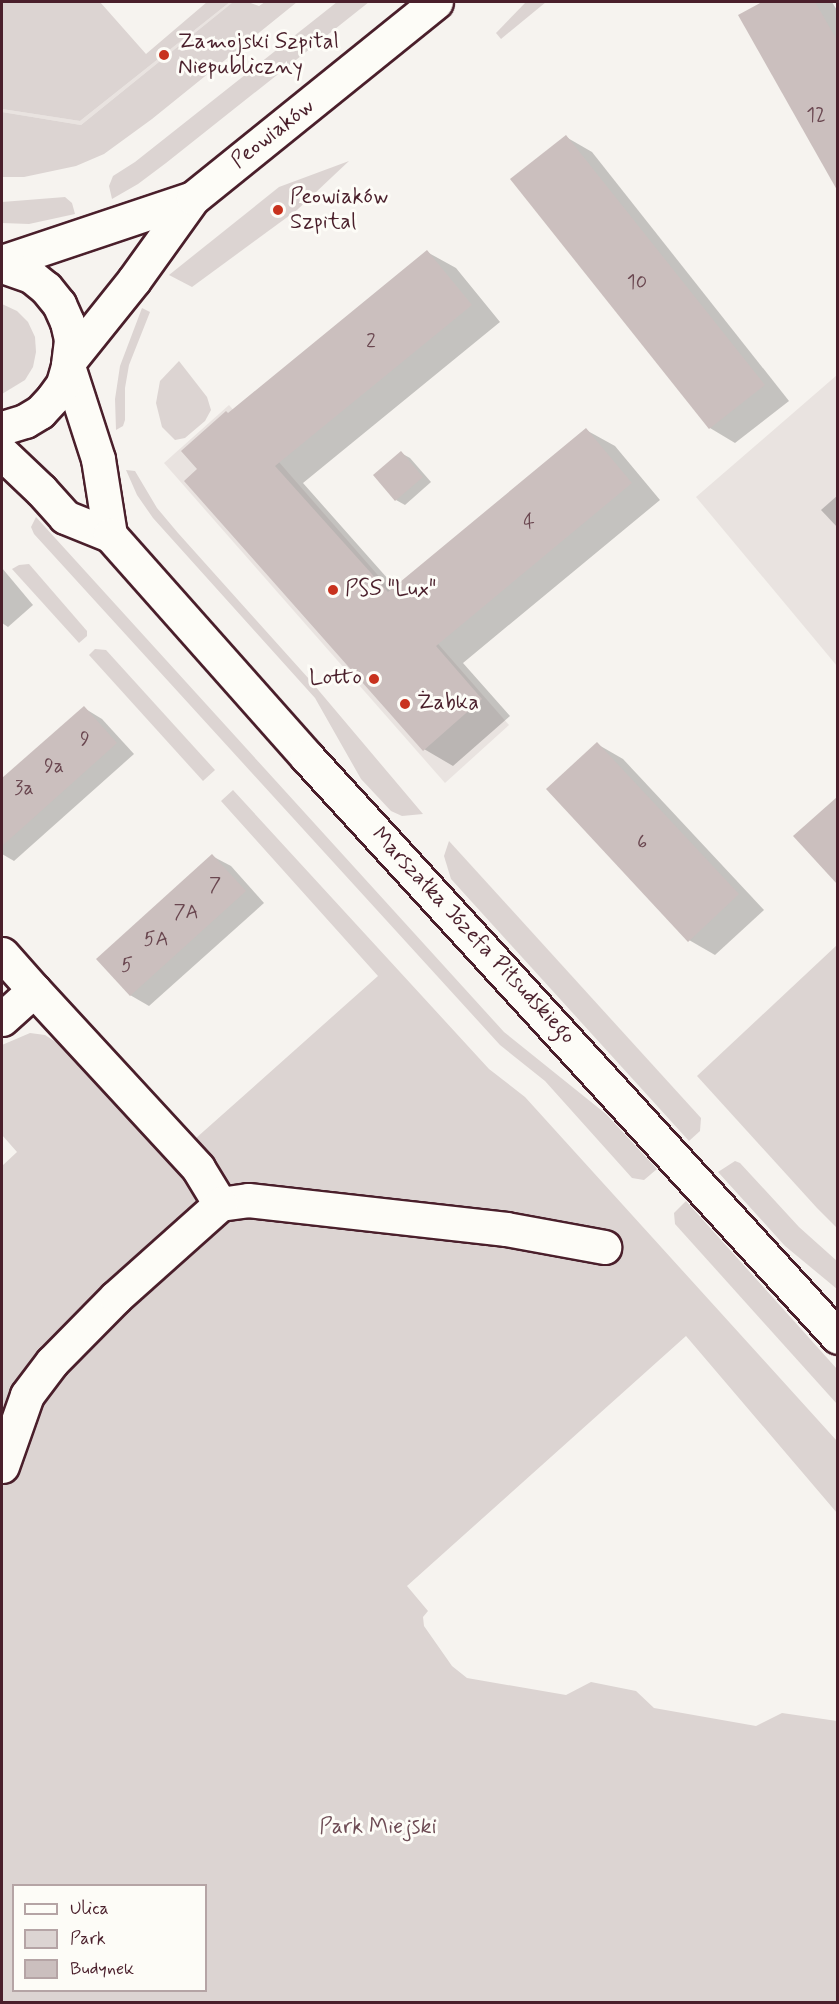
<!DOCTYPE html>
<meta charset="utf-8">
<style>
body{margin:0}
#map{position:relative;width:839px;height:2004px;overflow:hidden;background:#f6f3ef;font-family:Mynerve,sans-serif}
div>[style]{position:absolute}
.built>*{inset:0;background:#e9e3e0}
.green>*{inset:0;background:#dcd4d2}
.shadow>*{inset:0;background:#0003}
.building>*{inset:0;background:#cbbfbe}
.roads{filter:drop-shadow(2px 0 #4a1f2b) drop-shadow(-2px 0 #4a1f2b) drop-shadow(0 2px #4a1f2b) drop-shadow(0 -2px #4a1f2b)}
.street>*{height:33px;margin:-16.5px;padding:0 16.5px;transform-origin:16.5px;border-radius:16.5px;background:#fdfcf7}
.secondary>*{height:33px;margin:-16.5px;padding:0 16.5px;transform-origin:16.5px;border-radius:16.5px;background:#fdfcf7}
.dots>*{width:16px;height:16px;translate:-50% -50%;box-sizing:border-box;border:3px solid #fdfcf7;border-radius:50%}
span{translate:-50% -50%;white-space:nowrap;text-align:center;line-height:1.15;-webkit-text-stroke:6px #fdfcf7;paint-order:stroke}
.number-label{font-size:20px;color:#6a4750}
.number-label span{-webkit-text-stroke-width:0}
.poi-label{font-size:22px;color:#4a1f2b}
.left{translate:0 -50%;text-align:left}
.right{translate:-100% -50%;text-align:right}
.street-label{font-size:22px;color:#4a1f2b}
.park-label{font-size:22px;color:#6e4c55}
.frame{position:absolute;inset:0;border:3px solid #4a1f2b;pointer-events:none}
.legend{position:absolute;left:12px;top:1884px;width:195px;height:108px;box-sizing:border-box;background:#fdfcf7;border:2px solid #b5a4a5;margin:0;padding:8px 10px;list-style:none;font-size:18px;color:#4a1f2b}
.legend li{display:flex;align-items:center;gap:12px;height:30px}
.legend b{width:30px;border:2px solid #b5a4a5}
</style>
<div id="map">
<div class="built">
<i style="clip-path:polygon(230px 2px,233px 2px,81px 125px,2px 112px,2px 109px,80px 121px)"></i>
<i style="clip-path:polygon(837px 375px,837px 666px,696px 497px)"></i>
<i style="clip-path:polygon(229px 405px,509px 725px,445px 783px,164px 463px)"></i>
</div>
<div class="green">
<i style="clip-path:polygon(2px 2px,100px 2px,146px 54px,207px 2px,230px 2px,80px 121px,2px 109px)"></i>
<i style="clip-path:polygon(233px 2px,248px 2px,259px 6px,265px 2px,297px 2px,152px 119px,104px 154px,76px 166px,24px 177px,2px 177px,2px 112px,81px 125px)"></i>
<i style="clip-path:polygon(337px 2px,369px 2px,166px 163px,138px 184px,112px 199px,109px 186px,113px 176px,135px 162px)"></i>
<i style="clip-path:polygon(526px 2px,546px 2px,501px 39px,496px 33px)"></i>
<i style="clip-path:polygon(349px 161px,297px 210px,192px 287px,169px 275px,279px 187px)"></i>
<i style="clip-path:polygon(65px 197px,72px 203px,75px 214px,29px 224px,2px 223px,2px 202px)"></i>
<i style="clip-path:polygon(2px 304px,17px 311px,28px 322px,35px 337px,36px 352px,33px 367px,25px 380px,2px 394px)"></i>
<i style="clip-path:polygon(142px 308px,150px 312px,129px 365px,125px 388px,125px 420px,123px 426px,116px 430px,115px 399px,120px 366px)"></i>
<i style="clip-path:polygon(179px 361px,207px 397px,211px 410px,205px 421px,185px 438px,175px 440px,162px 427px,156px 403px,160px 381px)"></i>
<i style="clip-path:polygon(126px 470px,135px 471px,157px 508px,178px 533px,309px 679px,423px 814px,402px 816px,391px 811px,361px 779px,315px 698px,153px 518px,137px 495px)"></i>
<i style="clip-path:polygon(36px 517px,504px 1032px,606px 1114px,657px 1169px,644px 1180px,632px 1178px,545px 1081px,500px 1045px,34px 534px,31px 527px)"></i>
<i style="clip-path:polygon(29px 564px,87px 631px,87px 636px,79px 643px,12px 569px,19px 565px)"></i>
<i style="clip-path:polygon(95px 649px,106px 650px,215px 770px,203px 781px,89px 655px)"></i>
<i style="clip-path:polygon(evenodd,233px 790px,489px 1069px,525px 1097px,837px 1441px,837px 1513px,686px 1336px,407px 1586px,428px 1611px,423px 1617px,424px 1626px,452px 1666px,467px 1678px,566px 1695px,591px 1682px,636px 1691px,654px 1708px,756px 1726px,782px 1713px,837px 1721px,837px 2002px,2px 2002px,2px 1166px,17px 1152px,2px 1135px,2px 1045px,30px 1033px,45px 1035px,59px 1044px,168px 1163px,378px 976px,221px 801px,233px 790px,14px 1886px,206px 1886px,206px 1990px,14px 1990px,14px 1886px)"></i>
<i style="clip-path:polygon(449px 841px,701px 1118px,700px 1131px,689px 1141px,451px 879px,444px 856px)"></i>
<i style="clip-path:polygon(837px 945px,837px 1228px,817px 1208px,697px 1076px)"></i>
<i style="clip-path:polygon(735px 1161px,740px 1163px,799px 1227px,837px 1261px,837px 1289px,785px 1246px,718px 1172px)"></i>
<i style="clip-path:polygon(686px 1201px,837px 1369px,837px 1404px,675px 1224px,674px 1213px)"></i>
</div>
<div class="shadow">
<i style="clip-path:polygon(765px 2px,832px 2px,838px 12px,838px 187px,740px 16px)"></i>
<i style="clip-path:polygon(566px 137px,592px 152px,789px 401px,735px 443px,710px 428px)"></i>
<i style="clip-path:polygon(427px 252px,456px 268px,500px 322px,303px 483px,396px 588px,586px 430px,615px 446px,660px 500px,463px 663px,510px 716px,453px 766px,424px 749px,200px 469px,229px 414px)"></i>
<i style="clip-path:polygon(401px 453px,410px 458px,431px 482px,405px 505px,396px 500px)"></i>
<i style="clip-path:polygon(838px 495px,838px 528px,821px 510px)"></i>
<i style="clip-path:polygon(2px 568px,33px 605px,8px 627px,2px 623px)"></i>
<i style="clip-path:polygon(84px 708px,102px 719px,134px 754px,14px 861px,2px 854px,2px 781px)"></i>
<i style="clip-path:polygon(597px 744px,623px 759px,764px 910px,715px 955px,689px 940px)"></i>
<i style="clip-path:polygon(838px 799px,838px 882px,795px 836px)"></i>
<i style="clip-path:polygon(212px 856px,231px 866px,264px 903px,149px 1006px,130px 995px)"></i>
</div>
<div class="building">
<i style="clip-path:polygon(762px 2px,815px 2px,837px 40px,837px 190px,738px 15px)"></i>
<i style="clip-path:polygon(566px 135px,765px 385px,709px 429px,510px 179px)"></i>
<i style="clip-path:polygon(427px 250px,472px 305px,275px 466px,388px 592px,586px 428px,632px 483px,436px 646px,482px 699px,423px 751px,184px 481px,197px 469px,181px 451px,226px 411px,228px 413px)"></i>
<i style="clip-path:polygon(401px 451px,423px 477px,395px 501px,373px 475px)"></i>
<i style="clip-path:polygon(84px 706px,117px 743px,2px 846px,2px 778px)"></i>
<i style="clip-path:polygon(597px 742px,739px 894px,688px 942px,546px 789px)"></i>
<i style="clip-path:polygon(837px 797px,837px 884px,793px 836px)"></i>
<i style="clip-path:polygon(212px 854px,246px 891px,130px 996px,96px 959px)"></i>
</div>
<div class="roads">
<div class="street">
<i style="left:68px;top:366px;width:98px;rotate:72.1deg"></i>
<i style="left:98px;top:459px;width:77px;rotate:81deg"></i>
<i style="left:2px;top:453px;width:54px;rotate:43.5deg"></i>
<i style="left:41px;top:490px;width:36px;rotate:48deg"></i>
<i style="left:65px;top:517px;width:48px;rotate:21.8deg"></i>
<i style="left:110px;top:535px;width:297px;rotate:48.4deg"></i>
<i style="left:307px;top:757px;width:786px;rotate:47.53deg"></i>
<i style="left:2px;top:954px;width:48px;rotate:48.4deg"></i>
<i style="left:34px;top:990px;width:43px;rotate:137.8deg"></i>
<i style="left:34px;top:990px;width:242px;rotate:47.3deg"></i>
<i style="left:198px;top:1168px;width:42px;rotate:58.6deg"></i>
<i style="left:220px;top:1204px;width:28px;rotate:-8deg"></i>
<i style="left:248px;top:1200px;width:260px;rotate:6.4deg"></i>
<i style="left:506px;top:1229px;width:100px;rotate:10.4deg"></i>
<i style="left:2px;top:1466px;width:75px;rotate:-70.6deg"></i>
<i style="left:27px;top:1395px;width:41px;rotate:-52.9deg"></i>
<i style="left:52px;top:1362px;width:91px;rotate:-45.4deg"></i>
<i style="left:116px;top:1297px;width:140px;rotate:-41.8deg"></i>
</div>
<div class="secondary">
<i style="left:2px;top:262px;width:201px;rotate:-18.5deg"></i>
<i style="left:2px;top:266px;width:31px;rotate:19deg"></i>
<i style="left:31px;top:276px;width:19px;rotate:39deg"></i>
<i style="left:46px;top:288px;width:21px;rotate:51deg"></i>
<i style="left:59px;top:304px;width:20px;rotate:66deg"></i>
<i style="left:67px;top:322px;width:18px;rotate:77deg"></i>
<i style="left:71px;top:340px;width:26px;rotate:97deg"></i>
<i style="left:68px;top:366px;width:19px;rotate:106deg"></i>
<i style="left:63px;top:384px;width:17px;rotate:126deg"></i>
<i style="left:53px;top:398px;width:19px;rotate:133deg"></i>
<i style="left:40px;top:412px;width:17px;rotate:149deg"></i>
<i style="left:25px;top:421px;width:24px;rotate:163deg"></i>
<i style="left:70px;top:360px;width:102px;rotate:-51.3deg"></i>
<i style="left:134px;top:280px;width:101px;rotate:-54.3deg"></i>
<i style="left:193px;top:198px;width:312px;rotate:-38.9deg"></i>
</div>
</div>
<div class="dots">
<i style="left:164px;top:55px;background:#c8321e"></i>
<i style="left:278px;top:210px;background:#c8321e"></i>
<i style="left:333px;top:590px;background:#c8321e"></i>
<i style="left:374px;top:679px;background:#c8321e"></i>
<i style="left:405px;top:704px;background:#c8321e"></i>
</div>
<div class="number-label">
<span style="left:816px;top:115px">12</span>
<span style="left:637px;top:282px">10</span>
<span style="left:371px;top:341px">2</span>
<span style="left:529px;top:522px">4</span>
<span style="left:85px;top:739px">9</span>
<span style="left:54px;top:766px">9a</span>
<span style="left:24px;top:788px">3a</span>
<span style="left:642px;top:842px">6</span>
<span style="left:215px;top:885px">7</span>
<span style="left:186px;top:912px">7A</span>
<span style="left:156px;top:939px">5A</span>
<span style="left:127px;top:965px">5</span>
</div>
<div class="poi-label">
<span class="left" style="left:178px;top:55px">Zamojski Szpital<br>Niepubliczny</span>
<span class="left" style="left:290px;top:210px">Peowiaków<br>Szpital</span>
<span class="left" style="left:345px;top:590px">PSS "Lux"</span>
<span class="right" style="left:362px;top:679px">Lotto</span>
<span class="left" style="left:417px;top:704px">Żabka</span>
</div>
<div class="street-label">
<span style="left:273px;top:134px;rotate:-38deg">Peowiaków</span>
<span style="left:473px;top:936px;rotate:47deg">Marszałka Józefa Piłsudskiego</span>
</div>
<div class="park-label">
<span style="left:378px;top:1828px">Park Miejski</span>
</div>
<div class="frame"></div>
<ul class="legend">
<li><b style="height:8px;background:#fdfcf7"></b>Ulica</li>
<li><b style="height:16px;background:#dcd4d2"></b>Park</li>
<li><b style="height:16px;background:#cbbfbe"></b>Budynek</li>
</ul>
</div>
